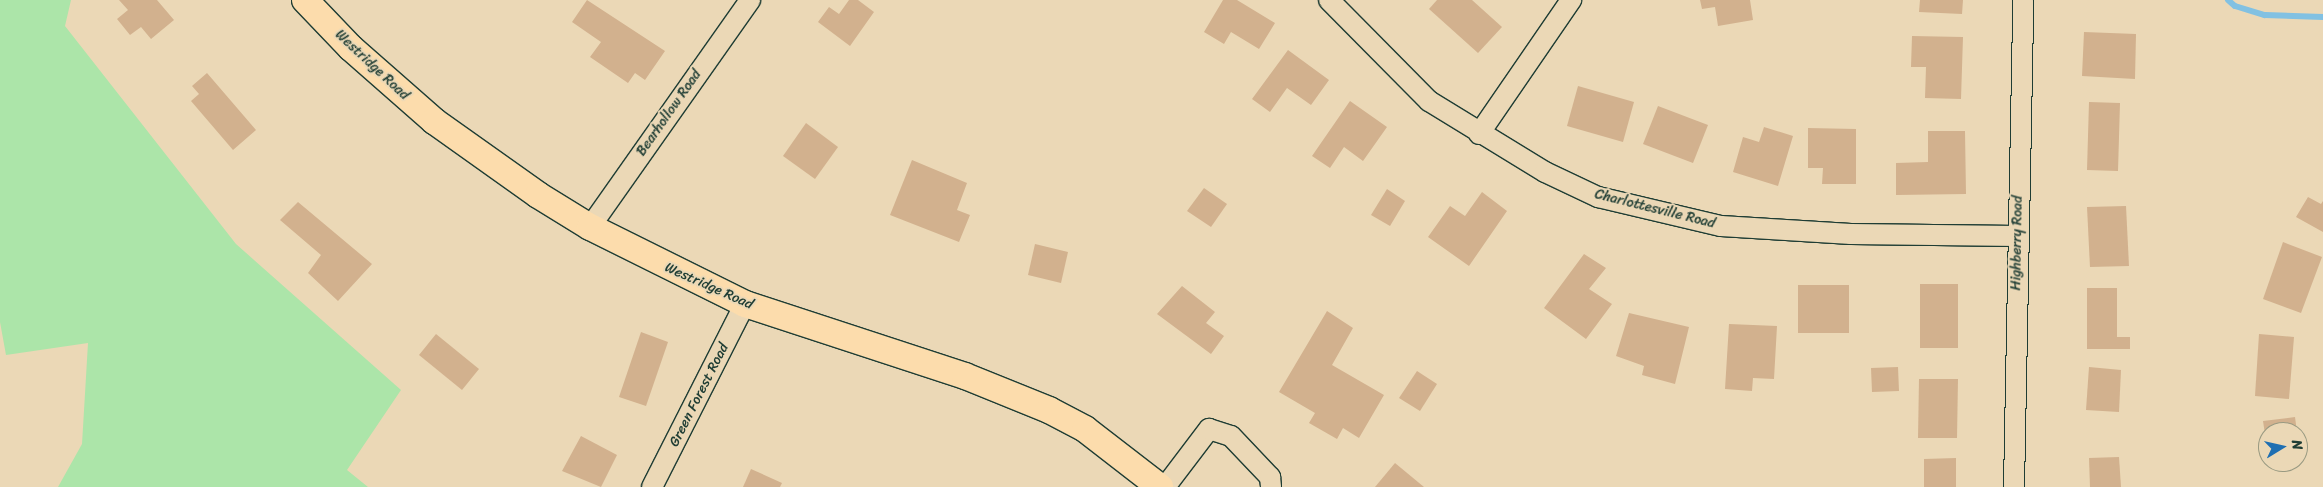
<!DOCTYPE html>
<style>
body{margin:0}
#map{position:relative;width:2323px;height:487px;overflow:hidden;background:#ebd8b6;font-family:Sriracha,sans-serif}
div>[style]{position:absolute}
.green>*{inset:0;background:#ace5a9}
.stream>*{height:6px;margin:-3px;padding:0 3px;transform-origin:3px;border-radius:3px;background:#82c1e2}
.building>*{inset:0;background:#d2b18e}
.roads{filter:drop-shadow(1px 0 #1f3d34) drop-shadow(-1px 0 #1f3d34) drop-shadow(0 1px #1f3d34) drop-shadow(0 -1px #1f3d34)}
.minor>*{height:20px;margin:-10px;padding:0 10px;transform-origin:10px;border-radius:10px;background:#ebd8b6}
.major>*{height:26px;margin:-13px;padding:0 13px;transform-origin:13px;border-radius:13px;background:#fcdcac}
span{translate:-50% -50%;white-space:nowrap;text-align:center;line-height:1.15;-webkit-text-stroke:4px #ebd8b6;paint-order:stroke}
.street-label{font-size:14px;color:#1f3d34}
.north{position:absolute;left:2258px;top:422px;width:50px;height:50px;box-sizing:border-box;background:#ebd8b6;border:1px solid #999a82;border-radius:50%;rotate:81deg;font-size:14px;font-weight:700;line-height:20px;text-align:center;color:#1f3d34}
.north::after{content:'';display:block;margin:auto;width:18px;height:22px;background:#1f6fb2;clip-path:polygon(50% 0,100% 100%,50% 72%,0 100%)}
</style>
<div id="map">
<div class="green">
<i style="clip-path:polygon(0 0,71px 0,65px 26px,236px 244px,401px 390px,347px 470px,368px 487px,58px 487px,82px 444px,88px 343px,6px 355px,0 322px)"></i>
</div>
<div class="stream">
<i style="left:2228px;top:0;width:9px;rotate:41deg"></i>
<i style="left:2235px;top:6px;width:31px;rotate:17deg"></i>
<i style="left:2265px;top:15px;width:58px;rotate:2deg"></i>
</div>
<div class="building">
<i style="clip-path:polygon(119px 0,157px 0,174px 20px,151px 39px,141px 27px,130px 35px,117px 19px,128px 10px)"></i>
<i style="clip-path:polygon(587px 0,665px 51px,645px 80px,635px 73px,628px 83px,590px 57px,601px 42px,572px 22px)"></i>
<i style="clip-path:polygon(849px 0,858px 0,874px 12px,850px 46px,818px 22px,829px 7px,839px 14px)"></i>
<i style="clip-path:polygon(1223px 0,1237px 0,1275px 23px,1259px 49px,1231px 32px,1224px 44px,1204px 32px)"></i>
<i style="clip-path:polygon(1437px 0,1472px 0,1502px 27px,1478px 53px,1429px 9px)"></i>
<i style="clip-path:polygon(1700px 0,1750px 0,1753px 20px,1718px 26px,1715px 7px,1702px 9px)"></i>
<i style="clip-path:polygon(1920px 0,1963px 0,1962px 14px,1919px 12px)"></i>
<i style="clip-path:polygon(2084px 32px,2136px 34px,2135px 79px,2082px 76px)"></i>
<i style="clip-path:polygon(1912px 36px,1963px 37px,1961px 99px,1925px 98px,1926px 67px,1911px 67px)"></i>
<i style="clip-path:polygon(1288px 50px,1329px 80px,1311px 105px,1287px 88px,1270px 112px,1252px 99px)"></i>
<i style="clip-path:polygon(207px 73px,256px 130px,233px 150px,191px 101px,199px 94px,192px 86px)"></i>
<i style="clip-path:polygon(1578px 86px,1634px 102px,1623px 142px,1567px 126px)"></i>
<i style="clip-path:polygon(1350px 101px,1387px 127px,1363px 161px,1344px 147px,1330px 168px,1312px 156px)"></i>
<i style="clip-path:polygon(2089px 102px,2120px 103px,2118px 171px,2087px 170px)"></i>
<i style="clip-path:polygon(1658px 106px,1708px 125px,1693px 163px,1643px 144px)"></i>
<i style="clip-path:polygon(806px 123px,838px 147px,815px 179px,783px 156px)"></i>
<i style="clip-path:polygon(1764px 127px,1793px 136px,1778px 186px,1733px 172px,1743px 137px,1759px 142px)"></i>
<i style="clip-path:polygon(1808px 128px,1856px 129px,1856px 184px,1822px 184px,1823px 168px,1808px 168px)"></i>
<i style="clip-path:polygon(1928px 131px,1965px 131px,1966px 194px,1896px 195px,1896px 163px,1928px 162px)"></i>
<i style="clip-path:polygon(912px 160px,967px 183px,957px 210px,970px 215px,959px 242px,890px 215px)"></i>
<i style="clip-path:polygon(1204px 188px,1227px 204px,1211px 227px,1187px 211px)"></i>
<i style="clip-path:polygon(1387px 189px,1405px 201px,1390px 226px,1371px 215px)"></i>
<i style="clip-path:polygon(1482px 192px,1507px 211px,1469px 266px,1428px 237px,1450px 206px,1465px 216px)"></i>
<i style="clip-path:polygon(2308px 197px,2321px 204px,2323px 201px,2323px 232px,2296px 217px)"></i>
<i style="clip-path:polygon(298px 202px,372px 264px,338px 301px,308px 273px,321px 255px,280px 220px)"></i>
<i style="clip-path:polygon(2126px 206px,2129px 266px,2090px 267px,2087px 207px)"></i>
<i style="clip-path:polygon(2283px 242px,2322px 257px,2301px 313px,2263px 299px)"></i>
<i style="clip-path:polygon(1035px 244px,1068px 252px,1061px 283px,1028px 275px)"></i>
<i style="clip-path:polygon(1584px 254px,1606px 268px,1589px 289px,1612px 304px,1586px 339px,1544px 308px)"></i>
<i style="clip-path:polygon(1920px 284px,1958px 284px,1958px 348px,1920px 348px)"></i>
<i style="clip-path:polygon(1798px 285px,1849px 285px,1849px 333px,1798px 333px)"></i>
<i style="clip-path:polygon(1182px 286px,1215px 312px,1206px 323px,1224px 336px,1211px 354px,1157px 314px)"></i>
<i style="clip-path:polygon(2087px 288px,2117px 288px,2117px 337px,2130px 337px,2130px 349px,2087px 349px)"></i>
<i style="clip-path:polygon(1327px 311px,1353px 328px,1332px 365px,1384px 395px,1359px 438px,1343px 428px,1337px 439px,1309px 423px,1315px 413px,1279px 392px)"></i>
<i style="clip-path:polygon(1629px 313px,1689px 327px,1675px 384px,1642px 375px,1644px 366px,1616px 356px)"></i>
<i style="clip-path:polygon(1729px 324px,1777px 326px,1774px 379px,1753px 378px,1752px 391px,1725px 389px)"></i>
<i style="clip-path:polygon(641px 332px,668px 342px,646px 406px,619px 397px)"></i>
<i style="clip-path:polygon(436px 334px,479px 369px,462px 390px,419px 355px)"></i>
<i style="clip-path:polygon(2259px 334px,2294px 337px,2289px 399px,2255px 396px)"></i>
<i style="clip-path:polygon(1898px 367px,1899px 391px,1872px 392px,1871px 368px)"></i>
<i style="clip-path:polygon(2089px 367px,2121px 370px,2119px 412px,2086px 410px)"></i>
<i style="clip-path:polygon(1417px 371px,1437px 384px,1420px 411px,1399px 398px)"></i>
<i style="clip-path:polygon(1919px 379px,1958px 379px,1957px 438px,1918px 438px)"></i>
<i style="clip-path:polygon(2295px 417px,2297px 432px,2268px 432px,2267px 448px,2263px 421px)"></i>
<i style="clip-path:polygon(581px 436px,617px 455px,601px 487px,562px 471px)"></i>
<i style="clip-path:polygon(2299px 454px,2302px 463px,2269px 467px,2268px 462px,2298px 462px)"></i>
<i style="clip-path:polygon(2119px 457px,2121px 487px,2090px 487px,2089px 458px)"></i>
<i style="clip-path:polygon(1956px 458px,1956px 487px,1924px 487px,1924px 459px)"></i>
<i style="clip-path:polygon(1395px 463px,1424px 487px,1375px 487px)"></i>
<i style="clip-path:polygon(751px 469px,782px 483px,780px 487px,743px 487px)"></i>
</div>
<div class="roads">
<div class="minor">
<i style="left:1329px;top:0;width:142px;rotate:45.3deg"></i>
<i style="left:1429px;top:101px;width:136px;rotate:31.5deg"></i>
<i style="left:1545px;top:172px;width:59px;rotate:25.3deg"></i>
<i style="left:1598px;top:197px;width:126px;rotate:13.3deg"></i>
<i style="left:1721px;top:226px;width:130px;rotate:3.5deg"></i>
<i style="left:1851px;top:234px;width:166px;rotate:0.7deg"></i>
<i style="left:1479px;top:134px;width:163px;rotate:-55.5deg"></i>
<i style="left:590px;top:227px;width:278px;rotate:-54.8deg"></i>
<i style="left:652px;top:487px;width:205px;rotate:-63.1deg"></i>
<i style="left:1165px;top:487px;width:73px;rotate:-52.8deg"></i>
<i style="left:1209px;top:429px;width:23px;rotate:18deg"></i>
<i style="left:1231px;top:436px;width:57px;rotate:46.4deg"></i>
<i style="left:1270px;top:477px;width:10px;rotate:84deg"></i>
<i style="left:2014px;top:487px;width:487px;rotate:-88.9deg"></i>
</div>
<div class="major">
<i style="left:305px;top:0;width:66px;rotate:46.2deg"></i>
<i style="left:351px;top:48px;width:111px;rotate:41.3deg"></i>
<i style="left:434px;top:121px;width:128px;rotate:35.4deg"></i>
<i style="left:538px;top:195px;width:61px;rotate:31.6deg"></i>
<i style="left:590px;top:227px;width:173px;rotate:26.4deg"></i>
<i style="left:745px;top:304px;width:231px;rotate:18.1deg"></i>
<i style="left:965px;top:376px;width:91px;rotate:22deg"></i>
<i style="left:1049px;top:410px;width:41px;rotate:27.8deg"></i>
<i style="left:1085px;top:429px;width:95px;rotate:37.7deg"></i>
</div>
</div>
<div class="street-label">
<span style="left:372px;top:65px;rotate:43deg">Westridge Road</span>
<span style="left:669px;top:113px;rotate:-55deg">Bearhollow Road</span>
<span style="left:1655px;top:209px;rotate:14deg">Charlottesville Road</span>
<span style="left:2017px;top:243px;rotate:-89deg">Highberry Road</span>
<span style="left:709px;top:286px;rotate:24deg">Westridge Road</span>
<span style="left:699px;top:395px;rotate:-63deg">Green Forest Road</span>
</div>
<div class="north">N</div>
</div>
